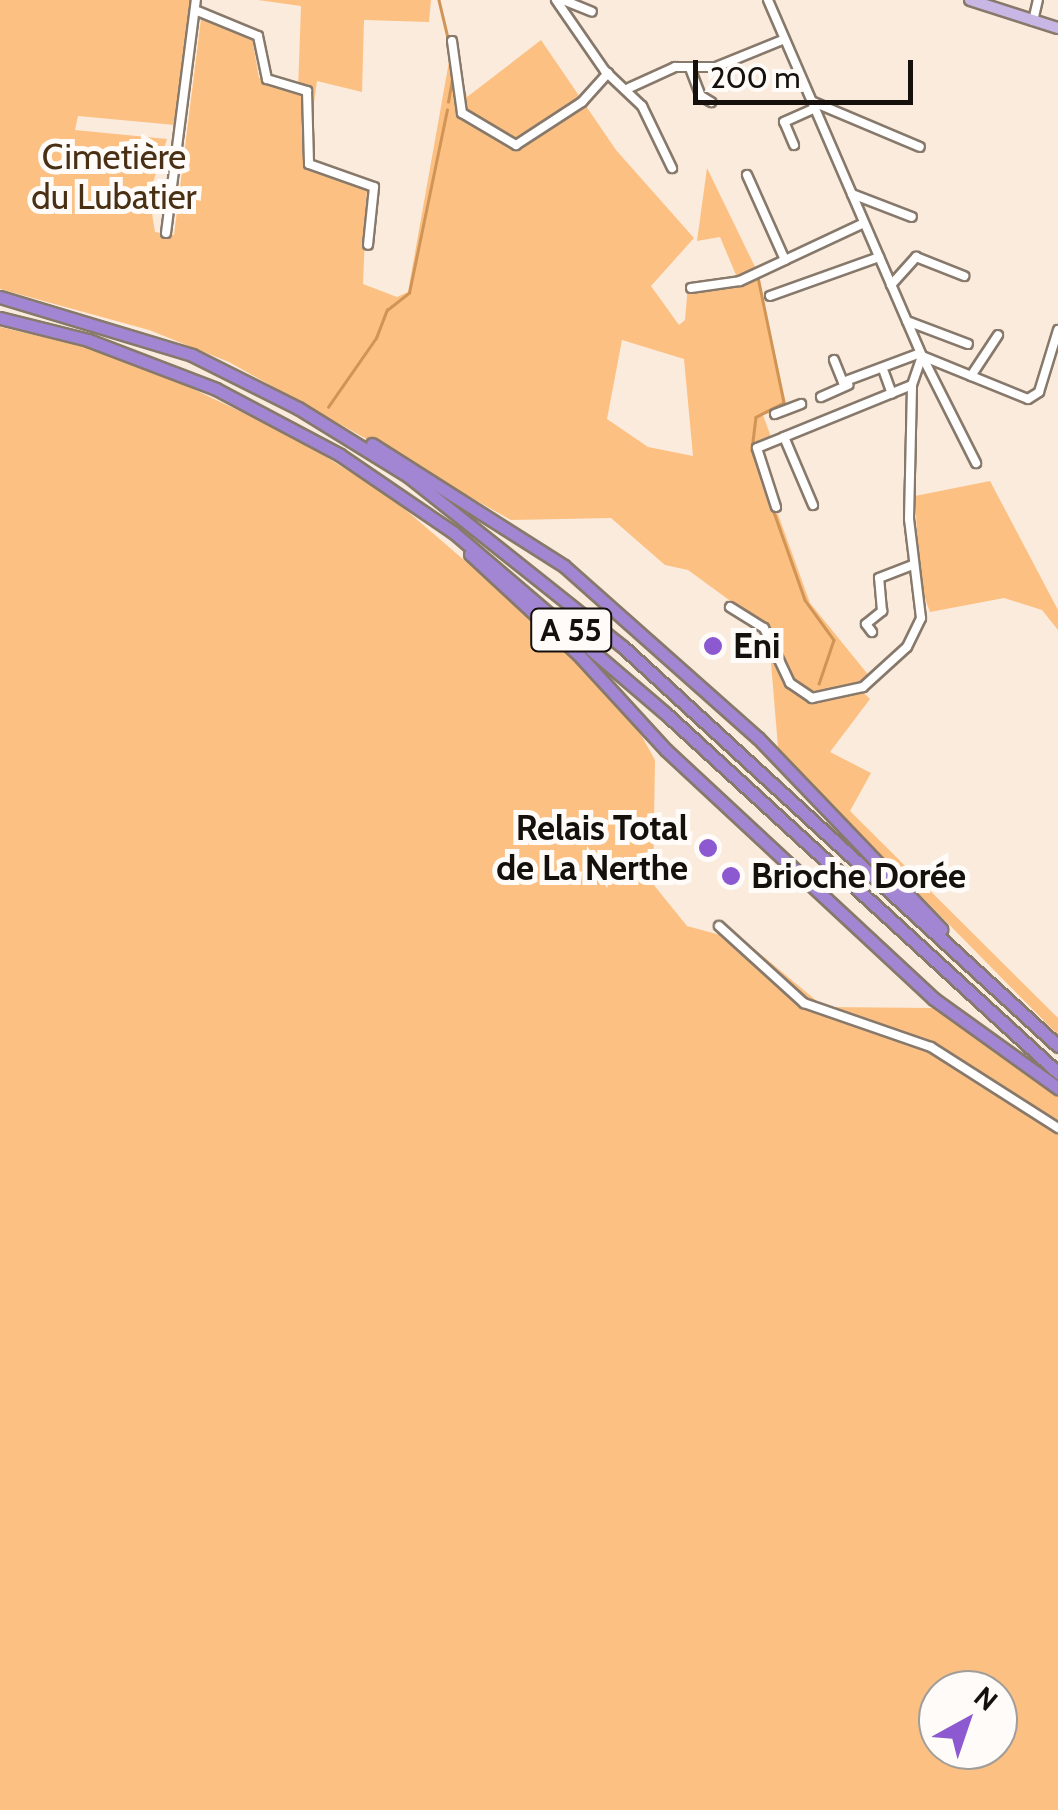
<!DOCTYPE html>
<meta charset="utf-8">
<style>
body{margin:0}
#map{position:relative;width:1058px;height:1810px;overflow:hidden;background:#fbebdc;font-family:Cabin,sans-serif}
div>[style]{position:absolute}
.green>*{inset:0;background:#fcc082}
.stream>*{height:2.5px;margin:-1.25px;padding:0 1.25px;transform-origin:1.25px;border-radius:1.25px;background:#d09556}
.roads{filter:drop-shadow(2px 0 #87796b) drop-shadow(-2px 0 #87796b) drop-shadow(0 2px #87796b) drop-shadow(0 -2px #87796b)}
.minor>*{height:8px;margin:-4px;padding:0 4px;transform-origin:4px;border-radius:4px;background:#fff}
.major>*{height:10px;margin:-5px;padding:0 5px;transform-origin:5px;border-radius:5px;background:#c8b6e5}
.highway>*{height:11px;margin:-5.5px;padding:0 5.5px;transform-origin:5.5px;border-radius:5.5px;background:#a386d3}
.dots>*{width:28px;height:28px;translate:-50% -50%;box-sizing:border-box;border:5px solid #fefbf8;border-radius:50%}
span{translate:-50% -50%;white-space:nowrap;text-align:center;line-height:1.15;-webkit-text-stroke:10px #fefbf8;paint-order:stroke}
.shield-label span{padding:2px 8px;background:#fefbf8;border:2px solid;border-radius:8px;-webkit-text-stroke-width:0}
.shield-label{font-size:32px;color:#15100b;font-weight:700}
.park-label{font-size:35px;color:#493014}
.poi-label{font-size:35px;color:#15100b;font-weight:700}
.left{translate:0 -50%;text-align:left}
.right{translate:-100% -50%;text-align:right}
.north{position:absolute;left:918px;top:1670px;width:100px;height:100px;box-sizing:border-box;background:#fefbf8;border:2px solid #a19d99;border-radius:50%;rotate:40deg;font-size:28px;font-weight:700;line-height:40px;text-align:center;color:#15100b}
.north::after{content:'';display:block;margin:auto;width:35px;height:45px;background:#8c59d1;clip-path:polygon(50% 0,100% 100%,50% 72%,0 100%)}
.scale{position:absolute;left:693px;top:60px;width:220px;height:45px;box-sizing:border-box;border:5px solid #15100b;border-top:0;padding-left:12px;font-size:30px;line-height:35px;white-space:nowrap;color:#15100b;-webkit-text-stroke:8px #fefbf8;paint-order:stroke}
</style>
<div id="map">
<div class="green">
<i style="clip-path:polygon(evenodd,0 0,193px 0,175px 125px,78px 116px,75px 130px,167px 139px,149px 195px,155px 232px,174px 235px,201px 19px,252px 38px,259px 78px,298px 91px,301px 6px,258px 0,431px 0,429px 22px,364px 20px,362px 92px,317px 81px,305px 168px,367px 188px,363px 284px,397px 297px,408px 292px,453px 39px,467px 97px,541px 40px,616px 150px,694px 238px,651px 286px,679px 325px,685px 320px,688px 285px,736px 275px,720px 237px,697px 241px,707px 168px,757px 271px,787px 408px,763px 415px,771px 437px,753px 445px,810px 603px,870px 677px,843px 691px,806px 693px,795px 684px,773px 632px,688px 570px,665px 565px,611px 518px,511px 520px,229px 362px,149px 330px,0 289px,0 0,622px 340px,684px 359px,693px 456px,648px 447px,607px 419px,622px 340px)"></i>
<i style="clip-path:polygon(evenodd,0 327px,95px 349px,178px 382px,293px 436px,393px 499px,562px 644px,640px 733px,655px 760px,653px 884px,687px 926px,746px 942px,824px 1007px,933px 1008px,1058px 1093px,1058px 1810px,0 1810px,0 327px,938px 1690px,998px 1690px,998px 1750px,938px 1750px,938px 1690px)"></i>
<i style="clip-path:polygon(990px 481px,1058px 610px,1058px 630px,1042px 610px,1004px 598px,930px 612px,920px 585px,915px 496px)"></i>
<i style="clip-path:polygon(769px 639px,791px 689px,805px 699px,863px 692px,870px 699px,830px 752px,871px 773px,850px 811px,1058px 1018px,1058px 1035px,787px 760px,778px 747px)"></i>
</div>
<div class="stream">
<i style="left:439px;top:0;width:43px;rotate:76.6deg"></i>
<i style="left:448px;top:102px;width:28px;rotate:-80deg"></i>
<i style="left:758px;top:277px;width:129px;rotate:78.3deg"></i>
<i style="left:784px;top:403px;width:31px;rotate:153deg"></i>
<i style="left:756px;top:417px;width:33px;rotate:97deg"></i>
<i style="left:752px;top:450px;width:159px;rotate:70.5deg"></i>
<i style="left:805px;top:600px;width:49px;rotate:54.1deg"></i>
<i style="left:834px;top:640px;width:46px;rotate:108.8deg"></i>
<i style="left:328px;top:407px;width:84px;rotate:-55.2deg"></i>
<i style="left:376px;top:338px;width:30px;rotate:-69deg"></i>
<i style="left:387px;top:310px;width:28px;rotate:-38deg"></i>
<i style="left:409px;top:293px;width:187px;rotate:-78.3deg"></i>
</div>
<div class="roads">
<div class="minor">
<i style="left:556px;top:0;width:86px;rotate:55.4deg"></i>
<i style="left:605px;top:71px;width:51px;rotate:43.4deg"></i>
<i style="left:642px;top:106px;width:69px;rotate:64.2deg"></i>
<i style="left:563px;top:0;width:31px;rotate:22deg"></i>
<i style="left:768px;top:0;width:388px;rotate:66.6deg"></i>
<i style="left:922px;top:356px;width:114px;rotate:22.1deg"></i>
<i style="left:1028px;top:399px;width:13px;rotate:-32deg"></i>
<i style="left:1039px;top:392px;width:65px;rotate:-73deg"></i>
<i style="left:195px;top:10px;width:68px;rotate:22.4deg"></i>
<i style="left:258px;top:36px;width:44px;rotate:78.2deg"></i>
<i style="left:267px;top:79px;width:42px;rotate:16.7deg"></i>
<i style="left:307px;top:91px;width:73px;rotate:88.4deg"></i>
<i style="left:309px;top:164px;width:69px;rotate:19.5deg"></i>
<i style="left:374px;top:187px;width:58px;rotate:95.9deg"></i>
<i style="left:1033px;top:21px;width:22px;rotate:-77deg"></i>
<i style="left:452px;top:41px;width:73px;rotate:82.1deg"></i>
<i style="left:462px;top:113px;width:63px;rotate:30.7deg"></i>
<i style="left:516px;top:145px;width:79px;rotate:-33.1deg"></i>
<i style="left:582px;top:102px;width:39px;rotate:-48deg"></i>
<i style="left:690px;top:68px;width:30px;rotate:69deg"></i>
<i style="left:701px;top:96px;width:12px;rotate:31deg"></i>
<i style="left:629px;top:88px;width:51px;rotate:-24.5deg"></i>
<i style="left:675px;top:67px;width:41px"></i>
<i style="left:716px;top:67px;width:74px;rotate:-22.1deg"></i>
<i style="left:811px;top:101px;width:118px;rotate:22.9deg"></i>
<i style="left:794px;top:145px;width:25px;rotate:-113deg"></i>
<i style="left:784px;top:122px;width:34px;rotate:-24deg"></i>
<i style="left:747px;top:175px;width:93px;rotate:65.9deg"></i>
<i style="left:785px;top:260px;width:87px;rotate:-25.1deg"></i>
<i style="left:852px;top:194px;width:64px;rotate:21deg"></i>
<i style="left:166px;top:233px;width:235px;rotate:-82.7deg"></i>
<i style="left:891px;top:285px;width:38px;rotate:-48deg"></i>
<i style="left:916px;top:257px;width:52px;rotate:21.6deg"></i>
<i style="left:691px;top:288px;width:49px;rotate:-8.1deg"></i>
<i style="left:740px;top:281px;width:50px;rotate:-25deg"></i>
<i style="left:770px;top:296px;width:116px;rotate:-19.7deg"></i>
<i style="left:907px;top:321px;width:65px;rotate:20.7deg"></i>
<i style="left:922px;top:356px;width:120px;rotate:63.2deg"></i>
<i style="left:834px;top:360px;width:24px;rotate:68deg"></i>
<i style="left:843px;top:382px;width:82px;rotate:-20.6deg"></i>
<i style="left:884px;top:372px;width:23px;rotate:70deg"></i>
<i style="left:971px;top:376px;width:49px;rotate:-56.6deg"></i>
<i style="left:821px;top:397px;width:30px;rotate:-24deg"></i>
<i style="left:775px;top:414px;width:28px;rotate:-21deg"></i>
<i style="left:813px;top:505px;width:74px;rotate:-113.1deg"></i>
<i style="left:784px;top:437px;width:138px;rotate:-22.1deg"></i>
<i style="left:776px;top:507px;width:62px;rotate:-107.9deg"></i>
<i style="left:757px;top:448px;width:29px;rotate:-22deg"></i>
<i style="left:730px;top:607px;width:40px;rotate:32deg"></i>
<i style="left:764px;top:628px;width:61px;rotate:64.7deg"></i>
<i style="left:790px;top:683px;width:27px;rotate:34deg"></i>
<i style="left:812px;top:698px;width:52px;rotate:-12.2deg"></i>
<i style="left:863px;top:687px;width:59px;rotate:-42.3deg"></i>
<i style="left:907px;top:647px;width:32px;rotate:-64deg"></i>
<i style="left:921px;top:618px;width:100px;rotate:-96.9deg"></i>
<i style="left:909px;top:519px;width:134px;rotate:-88.7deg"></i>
<i style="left:912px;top:385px;width:31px;rotate:-71deg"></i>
<i style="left:872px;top:632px;width:10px;rotate:-127deg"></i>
<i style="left:866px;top:624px;width:21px;rotate:-39deg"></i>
<i style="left:882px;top:611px;width:33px;rotate:-95deg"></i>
<i style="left:879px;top:578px;width:36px;rotate:-21deg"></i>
<i style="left:719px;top:926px;width:115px;rotate:42.2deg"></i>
<i style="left:804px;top:1003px;width:134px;rotate:19.1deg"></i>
<i style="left:931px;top:1047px;width:151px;rotate:32.5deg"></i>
</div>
<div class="major">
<i style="left:970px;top:0;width:92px;rotate:17.7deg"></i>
</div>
<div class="highway">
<i style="left:0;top:297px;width:201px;rotate:16.8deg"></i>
<i style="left:192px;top:355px;width:119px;rotate:26.6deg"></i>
<i style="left:298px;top:408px;width:129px;rotate:31.7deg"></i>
<i style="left:408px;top:476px;width:275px;rotate:38.5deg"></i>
<i style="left:623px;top:647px;width:590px;rotate:42.53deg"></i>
<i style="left:0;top:318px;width:91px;rotate:14deg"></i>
<i style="left:88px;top:340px;width:137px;rotate:20.9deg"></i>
<i style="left:216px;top:389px;width:140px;rotate:28deg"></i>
<i style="left:340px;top:455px;width:137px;rotate:34.3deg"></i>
<i style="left:453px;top:532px;width:279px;rotate:40.5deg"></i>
<i style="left:665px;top:713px;width:533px;rotate:42.49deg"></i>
<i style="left:372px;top:444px;width:227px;rotate:32.4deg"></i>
<i style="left:564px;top:566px;width:259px;rotate:41.6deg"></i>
<i style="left:758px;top:738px;width:265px;rotate:46.2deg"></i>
<i style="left:470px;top:554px;width:147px;rotate:42.8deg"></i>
<i style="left:578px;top:654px;width:130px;rotate:47.5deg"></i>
<i style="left:666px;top:750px;width:366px;rotate:42.9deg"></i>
<i style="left:934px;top:999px;width:153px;rotate:35.7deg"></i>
</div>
</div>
<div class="dots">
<i style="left:713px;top:646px;background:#8c59d1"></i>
<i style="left:708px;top:848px;background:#8c59d1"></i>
<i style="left:731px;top:876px;background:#8c59d1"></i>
</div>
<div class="shield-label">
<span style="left:571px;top:630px">A 55</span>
</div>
<div class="park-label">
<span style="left:114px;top:177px">Cimetière<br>du Lubatier</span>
</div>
<div class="poi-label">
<span class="left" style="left:733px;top:646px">Eni</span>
<span class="right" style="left:688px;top:848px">Relais Total<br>de La Nerthe</span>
<span class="left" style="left:751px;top:876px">Brioche Dorée</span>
</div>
<div class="north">N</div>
<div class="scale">200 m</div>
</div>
